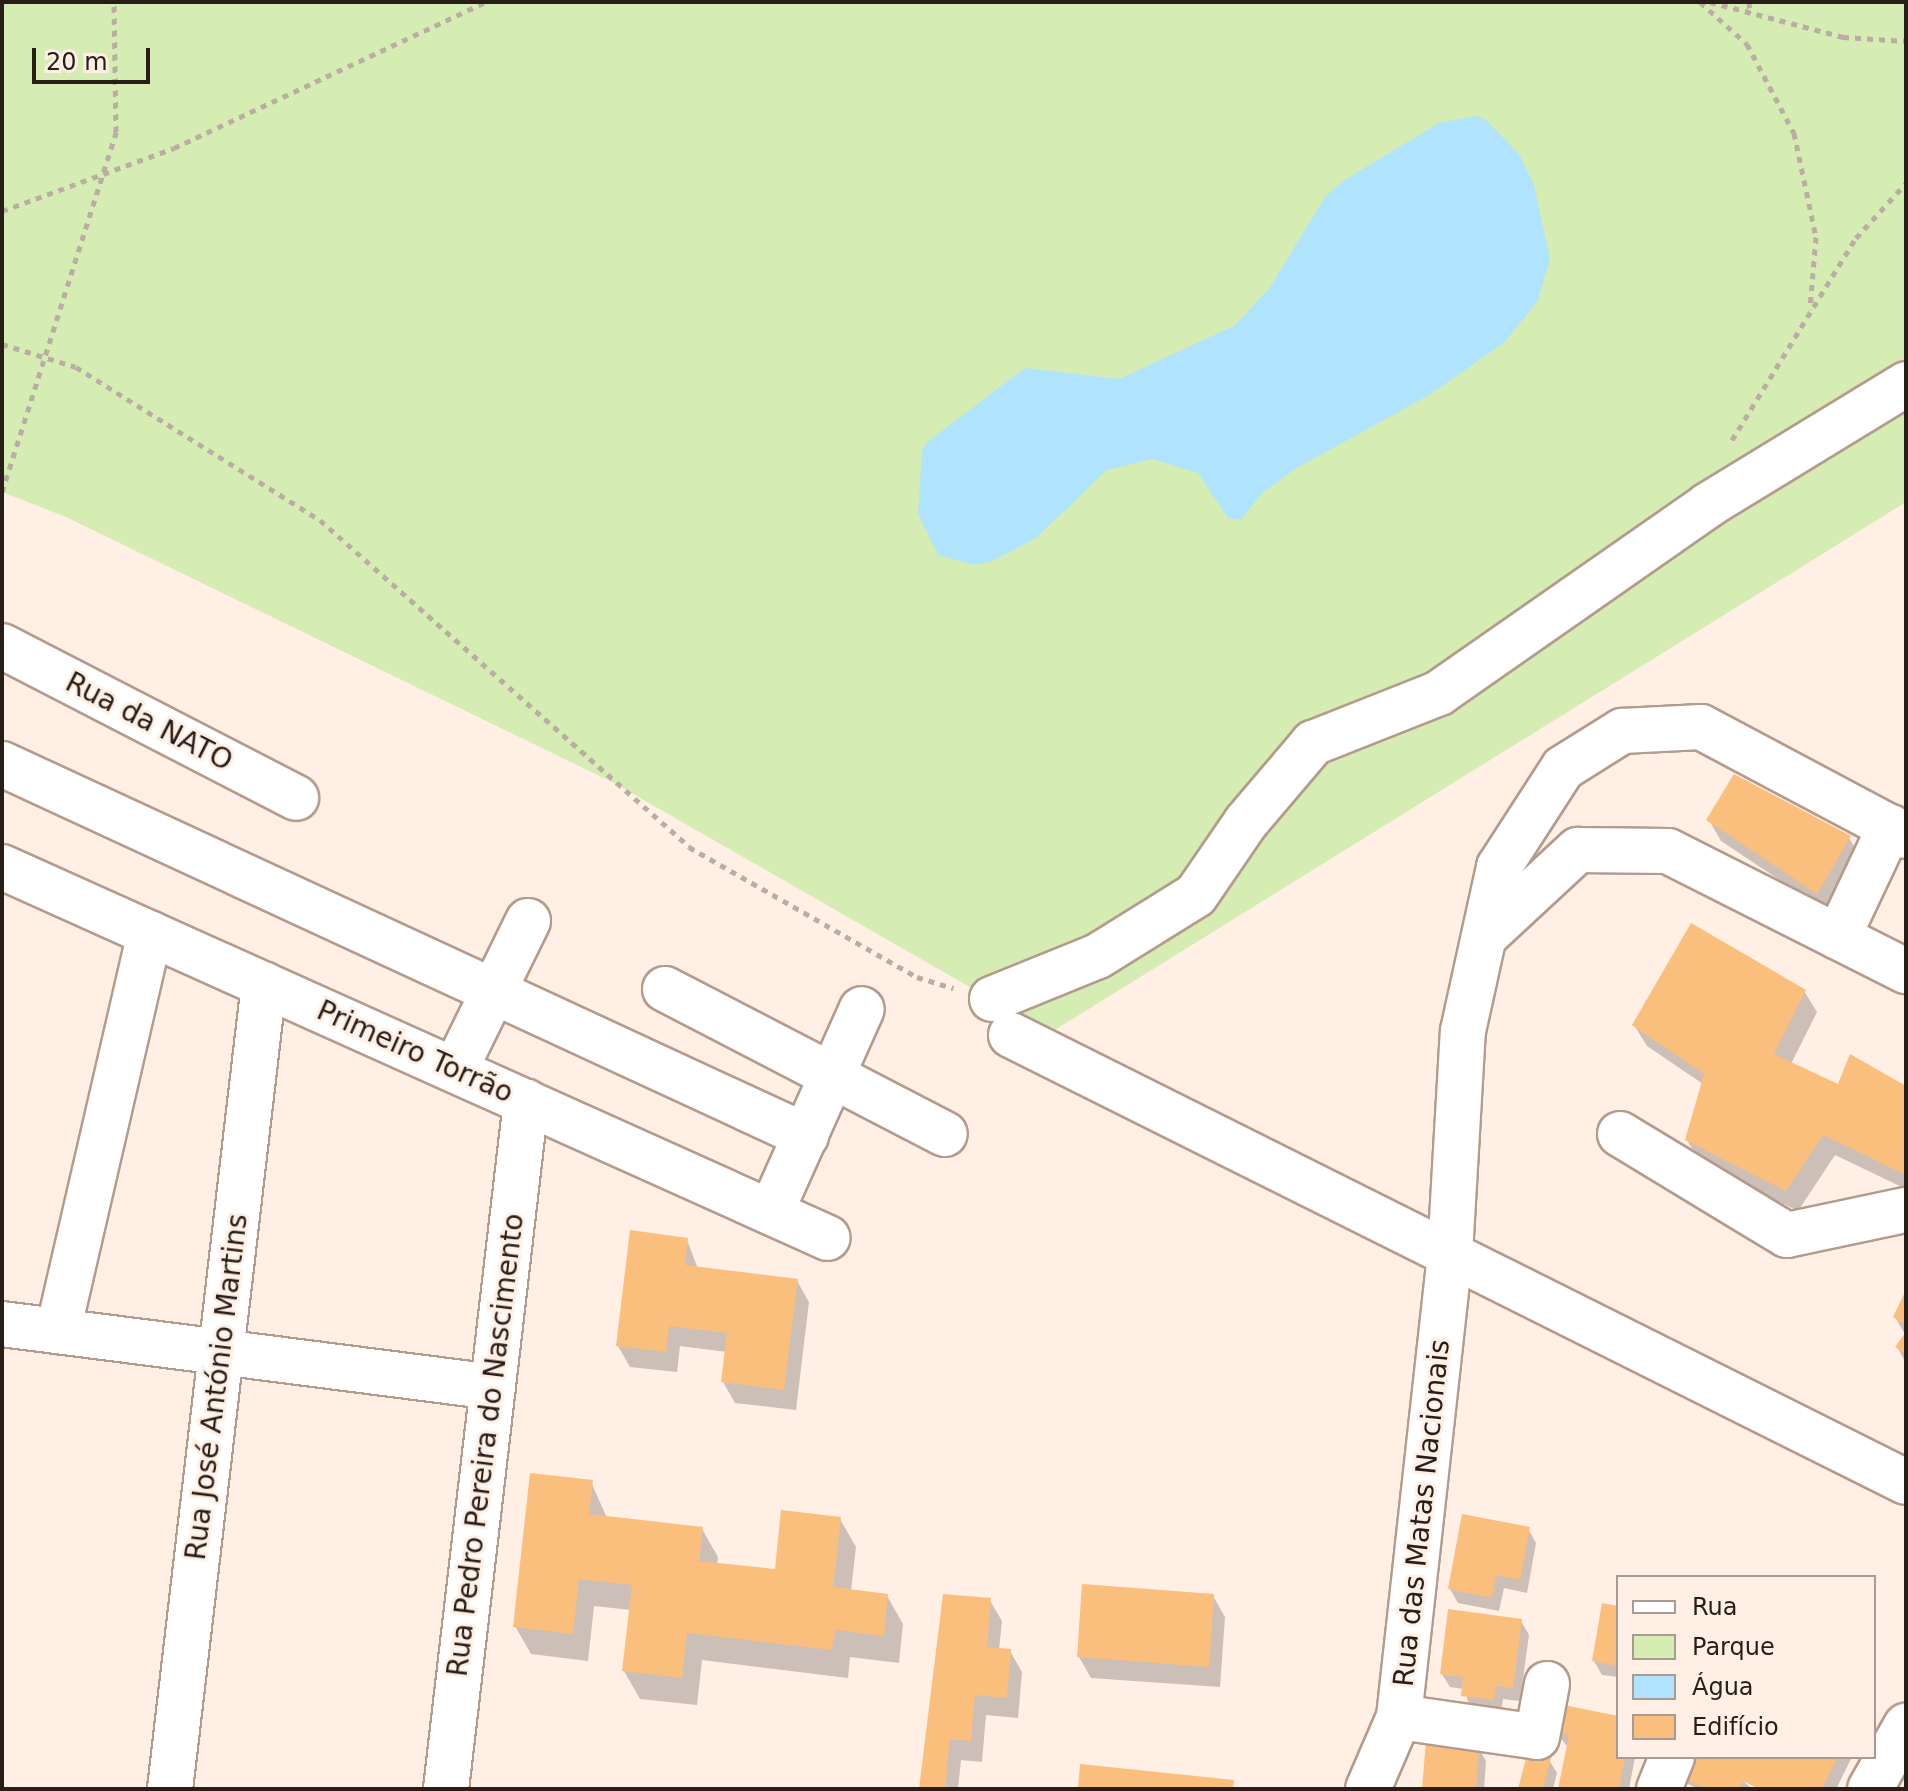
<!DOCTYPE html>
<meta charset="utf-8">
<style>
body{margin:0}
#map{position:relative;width:1908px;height:1791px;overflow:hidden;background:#ffefe5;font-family:"DejaVu Sans",sans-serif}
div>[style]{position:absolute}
.green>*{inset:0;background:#d5ecb2}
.water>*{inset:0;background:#b0e3fe}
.shadow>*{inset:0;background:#0003}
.building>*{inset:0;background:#fabf7d}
.path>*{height:5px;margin-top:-2.5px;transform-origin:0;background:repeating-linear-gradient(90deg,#bbada4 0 6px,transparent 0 12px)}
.roads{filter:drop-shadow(2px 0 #b49b8c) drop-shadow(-2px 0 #b49b8c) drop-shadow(0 2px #b49b8c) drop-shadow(0 -2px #b49b8c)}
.minor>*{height:44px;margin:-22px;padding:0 22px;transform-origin:22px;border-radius:22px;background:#fff}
span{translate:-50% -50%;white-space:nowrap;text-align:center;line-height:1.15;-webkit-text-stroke:6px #ffefe5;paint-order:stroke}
.street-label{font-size:28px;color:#271e18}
.frame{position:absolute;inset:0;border:4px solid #271e18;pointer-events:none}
.legend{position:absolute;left:1616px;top:1575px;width:260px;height:184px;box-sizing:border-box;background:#ffefe5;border:2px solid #a99b93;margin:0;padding:10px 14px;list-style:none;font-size:24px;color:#271e18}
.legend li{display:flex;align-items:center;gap:16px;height:40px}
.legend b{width:40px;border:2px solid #a99b93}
.scale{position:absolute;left:32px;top:48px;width:118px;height:36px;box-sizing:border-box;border:4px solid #271e18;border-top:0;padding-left:10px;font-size:24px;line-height:28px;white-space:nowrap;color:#271e18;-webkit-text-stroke:6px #ffefe5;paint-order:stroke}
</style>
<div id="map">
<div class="green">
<i style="clip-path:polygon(2px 2px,1906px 2px,1906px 502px,1050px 1033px,616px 784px,66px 517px,2px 492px)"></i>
</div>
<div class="water">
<i style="clip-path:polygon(1475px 116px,1485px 119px,1519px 154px,1534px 185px,1550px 259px,1538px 300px,1505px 342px,1429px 395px,1295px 469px,1262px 493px,1241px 520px,1228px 518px,1198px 473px,1153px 459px,1107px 470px,1036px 538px,992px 561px,974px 565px,938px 555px,918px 514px,922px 450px,929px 441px,1025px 368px,1119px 379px,1234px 326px,1269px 289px,1325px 197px,1343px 181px,1439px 123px)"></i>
</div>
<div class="shadow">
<i style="clip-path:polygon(1709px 820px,1849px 838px,1862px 859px,1829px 913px,1721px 841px)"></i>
<i style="clip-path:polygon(1804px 991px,1817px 1012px,1791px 1064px,1839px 1087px,1906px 1089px,1906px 1189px,1835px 1155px,1798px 1211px,1699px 1161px,1687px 1140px,1703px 1084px,1647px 1046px,1634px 1025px)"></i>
<i style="clip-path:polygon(687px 1240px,698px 1269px,797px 1281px,809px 1302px,796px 1410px,735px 1403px,723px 1382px,727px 1352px,680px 1346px,677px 1372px,630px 1367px,618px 1346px)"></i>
<i style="clip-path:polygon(1906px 1295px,1906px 1363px,1897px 1347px,1906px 1336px,1895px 1317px)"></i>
<i style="clip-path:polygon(591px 1482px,607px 1518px,702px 1529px,718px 1557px,717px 1565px,776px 1572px,840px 1519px,856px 1547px,851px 1591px,887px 1596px,903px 1624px,899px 1663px,850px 1657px,848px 1678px,702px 1660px,697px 1705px,640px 1699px,624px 1671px,631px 1610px,594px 1606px,588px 1661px,531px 1654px,515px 1626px)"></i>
<i style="clip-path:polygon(1528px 1529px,1536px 1543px,1527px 1593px,1504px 1588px,1499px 1611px,1458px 1603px,1450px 1589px)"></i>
<i style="clip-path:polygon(1213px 1596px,1225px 1617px,1220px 1687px,1091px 1678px,1079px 1657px)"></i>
<i style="clip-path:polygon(989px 1599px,1002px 1621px,999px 1650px,1010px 1651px,1022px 1672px,1018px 1718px,986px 1715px,982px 1762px,961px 1760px,958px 1789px,921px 1789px)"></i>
<i style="clip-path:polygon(1618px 1608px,1618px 1677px,1602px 1675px,1594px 1661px)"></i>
<i style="clip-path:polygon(1521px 1621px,1529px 1635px,1520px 1701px,1503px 1699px,1501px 1713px,1471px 1710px,1464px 1689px,1450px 1687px,1442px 1674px)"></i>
<i style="clip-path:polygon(1618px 1718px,1618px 1757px,1635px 1757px,1629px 1789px,1560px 1789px,1568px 1747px,1555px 1732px)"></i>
<i style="clip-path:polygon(1478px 1747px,1486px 1761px,1484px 1789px,1424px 1789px)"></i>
<i style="clip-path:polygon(1686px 1757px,1852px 1757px,1836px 1789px,1761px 1789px,1742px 1780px,1752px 1789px,1699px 1789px,1681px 1781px)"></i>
<i style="clip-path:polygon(1549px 1760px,1557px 1773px,1553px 1789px,1520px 1789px)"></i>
</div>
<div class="building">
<i style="clip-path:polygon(1734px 774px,1851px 836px,1817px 894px,1706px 820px)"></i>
<i style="clip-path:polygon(1691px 923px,1806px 990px,1774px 1054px,1838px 1084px,1850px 1054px,1906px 1086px,1906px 1175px,1823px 1135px,1786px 1191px,1685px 1140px,1704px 1074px,1632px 1025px)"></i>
<i style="clip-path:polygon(630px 1230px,688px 1238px,685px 1265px,798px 1279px,784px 1390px,721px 1382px,727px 1333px,669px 1326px,666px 1352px,616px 1346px)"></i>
<i style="clip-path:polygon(1906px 1290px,1906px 1325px,1893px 1317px)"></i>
<i style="clip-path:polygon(1906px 1332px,1906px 1354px,1895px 1347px)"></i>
<i style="clip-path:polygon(530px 1473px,593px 1480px,589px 1514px,703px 1527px,699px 1561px,775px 1569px,781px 1510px,841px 1517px,833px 1587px,888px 1594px,884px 1636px,835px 1630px,832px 1650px,687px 1633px,682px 1678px,622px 1671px,632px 1585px,579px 1579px,573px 1634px,513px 1627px)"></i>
<i style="clip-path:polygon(1462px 1514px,1530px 1527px,1520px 1580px,1496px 1575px,1492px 1598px,1448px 1589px)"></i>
<i style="clip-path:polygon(1082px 1584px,1214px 1594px,1209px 1667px,1077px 1657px)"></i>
<i style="clip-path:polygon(943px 1594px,991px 1598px,987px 1647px,1011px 1649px,1007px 1698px,975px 1695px,971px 1741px,950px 1739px,945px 1789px,919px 1789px)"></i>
<i style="clip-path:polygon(1602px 1603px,1618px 1606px,1618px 1666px,1592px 1661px)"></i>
<i style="clip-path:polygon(1448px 1609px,1522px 1619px,1513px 1688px,1496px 1686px,1494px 1700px,1461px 1696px,1463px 1677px,1440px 1674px)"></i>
<i style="clip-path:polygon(1559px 1704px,1618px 1716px,1618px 1757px,1625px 1757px,1619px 1789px,1558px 1789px,1569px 1735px,1553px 1732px)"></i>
<i style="clip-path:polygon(1426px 1740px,1479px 1745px,1476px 1789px,1422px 1789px)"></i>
<i style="clip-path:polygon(1528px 1751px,1551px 1758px,1543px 1789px,1518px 1789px)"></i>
<i style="clip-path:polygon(1684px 1757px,1838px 1757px,1821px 1789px,1759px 1789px,1743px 1781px,1739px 1789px,1706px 1789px,1675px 1775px)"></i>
<i style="clip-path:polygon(1080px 1764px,1234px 1780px,1233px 1789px,1078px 1789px)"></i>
</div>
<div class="path">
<i style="left:1700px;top:2px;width:63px;rotate:41.8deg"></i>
<i style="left:1747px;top:44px;width:101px;rotate:62.2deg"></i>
<i style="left:1794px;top:133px;width:106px;rotate:78.1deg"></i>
<i style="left:1816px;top:237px;width:72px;rotate:94.8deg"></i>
<i style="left:1710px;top:2px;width:138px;rotate:14.7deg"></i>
<i style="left:1843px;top:37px;width:63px;rotate:3.6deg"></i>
<i style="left:1749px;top:2px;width:11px;rotate:85deg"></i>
<i style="left:2px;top:211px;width:183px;rotate:-20.1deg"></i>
<i style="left:174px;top:148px;width:344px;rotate:-25.1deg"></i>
<i style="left:2px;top:344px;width:77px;rotate:17.3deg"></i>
<i style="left:76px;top:367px;width:288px;rotate:32.1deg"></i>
<i style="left:320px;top:520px;width:493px;rotate:41.5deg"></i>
<i style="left:689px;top:847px;width:262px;rotate:29.7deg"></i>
<i style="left:917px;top:977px;width:38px;rotate:17deg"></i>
<i style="left:1732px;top:440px;width:237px;rotate:-58.5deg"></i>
<i style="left:1856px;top:238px;width:74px;rotate:-47.7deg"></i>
<i style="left:2px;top:492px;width:378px;rotate:-72.4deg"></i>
<i style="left:116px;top:132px;width:130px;rotate:-90.9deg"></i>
</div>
<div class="roads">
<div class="minor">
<i style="left:2px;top:646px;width:331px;rotate:27.3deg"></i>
<i style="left:2px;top:764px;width:886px;rotate:24.83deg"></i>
<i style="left:2px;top:867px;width:905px;rotate:24.19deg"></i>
<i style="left:1485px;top:936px;width:127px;rotate:-42.8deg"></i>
<i style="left:1578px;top:850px;width:90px;rotate:0.6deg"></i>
<i style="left:1668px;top:851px;width:267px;rotate:26.8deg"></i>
<i style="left:1838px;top:937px;width:122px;rotate:-64.7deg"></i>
<i style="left:665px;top:989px;width:315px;rotate:27.4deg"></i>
<i style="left:992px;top:999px;width:114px;rotate:-22.1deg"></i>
<i style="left:1098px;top:956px;width:115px;rotate:-31.9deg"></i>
<i style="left:1196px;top:895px;width:88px;rotate:-55.6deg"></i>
<i style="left:1246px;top:822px;width:104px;rotate:-49.7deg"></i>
<i style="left:1313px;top:743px;width:136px;rotate:-21.6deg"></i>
<i style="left:1439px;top:693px;width:328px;rotate:-34.9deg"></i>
<i style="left:1708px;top:505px;width:232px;rotate:-31.4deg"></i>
<i style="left:1011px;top:1035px;width:1000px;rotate:26.54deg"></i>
<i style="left:455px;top:1070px;width:166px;rotate:-63.9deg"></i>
<i style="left:1620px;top:1134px;width:195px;rotate:31.2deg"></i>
<i style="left:1787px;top:1235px;width:122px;rotate:-11.9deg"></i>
<i style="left:771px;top:1212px;width:222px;rotate:-65.9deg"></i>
<i style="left:2px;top:1324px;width:495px;rotate:7.3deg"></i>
<i style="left:58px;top:1331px;width:408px;rotate:-77deg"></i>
<i style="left:1399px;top:1717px;width:139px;rotate:8.2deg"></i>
<i style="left:1537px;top:1737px;width:54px;rotate:-79.3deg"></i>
<i style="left:170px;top:1789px;width:810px;rotate:-83.34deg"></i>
<i style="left:446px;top:1789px;width:692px;rotate:-83.36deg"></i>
<i style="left:1368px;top:1789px;width:78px;rotate:-66.7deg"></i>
<i style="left:1399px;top:1717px;width:466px;rotate:-83.7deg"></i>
<i style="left:1450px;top:1254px;width:223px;rotate:-86.7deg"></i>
<i style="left:1463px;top:1031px;width:168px;rotate:-77.6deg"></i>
<i style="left:1499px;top:867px;width:118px;rotate:-57.1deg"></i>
<i style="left:1563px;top:768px;width:70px;rotate:-32.1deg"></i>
<i style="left:1622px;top:731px;width:79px;rotate:-2.9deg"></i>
<i style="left:1701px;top:727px;width:232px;rotate:28deg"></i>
<i style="left:1659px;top:1789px;width:35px;rotate:-68deg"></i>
<i style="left:1870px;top:1789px;width:73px;rotate:-60.3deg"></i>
</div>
</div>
<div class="street-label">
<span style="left:149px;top:722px;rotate:27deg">Rua da NATO</span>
<span style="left:415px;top:1052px;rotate:24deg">Primeiro Torrão</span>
<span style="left:217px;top:1387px;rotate:-83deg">Rua José António Martins</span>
<span style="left:486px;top:1445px;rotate:-83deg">Rua Pedro Pereira do Nascimento</span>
<span style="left:1422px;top:1513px;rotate:-84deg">Rua das Matas Nacionais</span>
</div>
<div class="frame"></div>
<ul class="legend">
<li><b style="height:10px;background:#fff"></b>Rua</li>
<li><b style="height:22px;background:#d5ecb2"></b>Parque</li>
<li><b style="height:22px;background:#b0e3fe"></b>Água</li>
<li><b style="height:22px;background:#fabf7d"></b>Edifício</li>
</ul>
<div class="scale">20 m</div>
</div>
